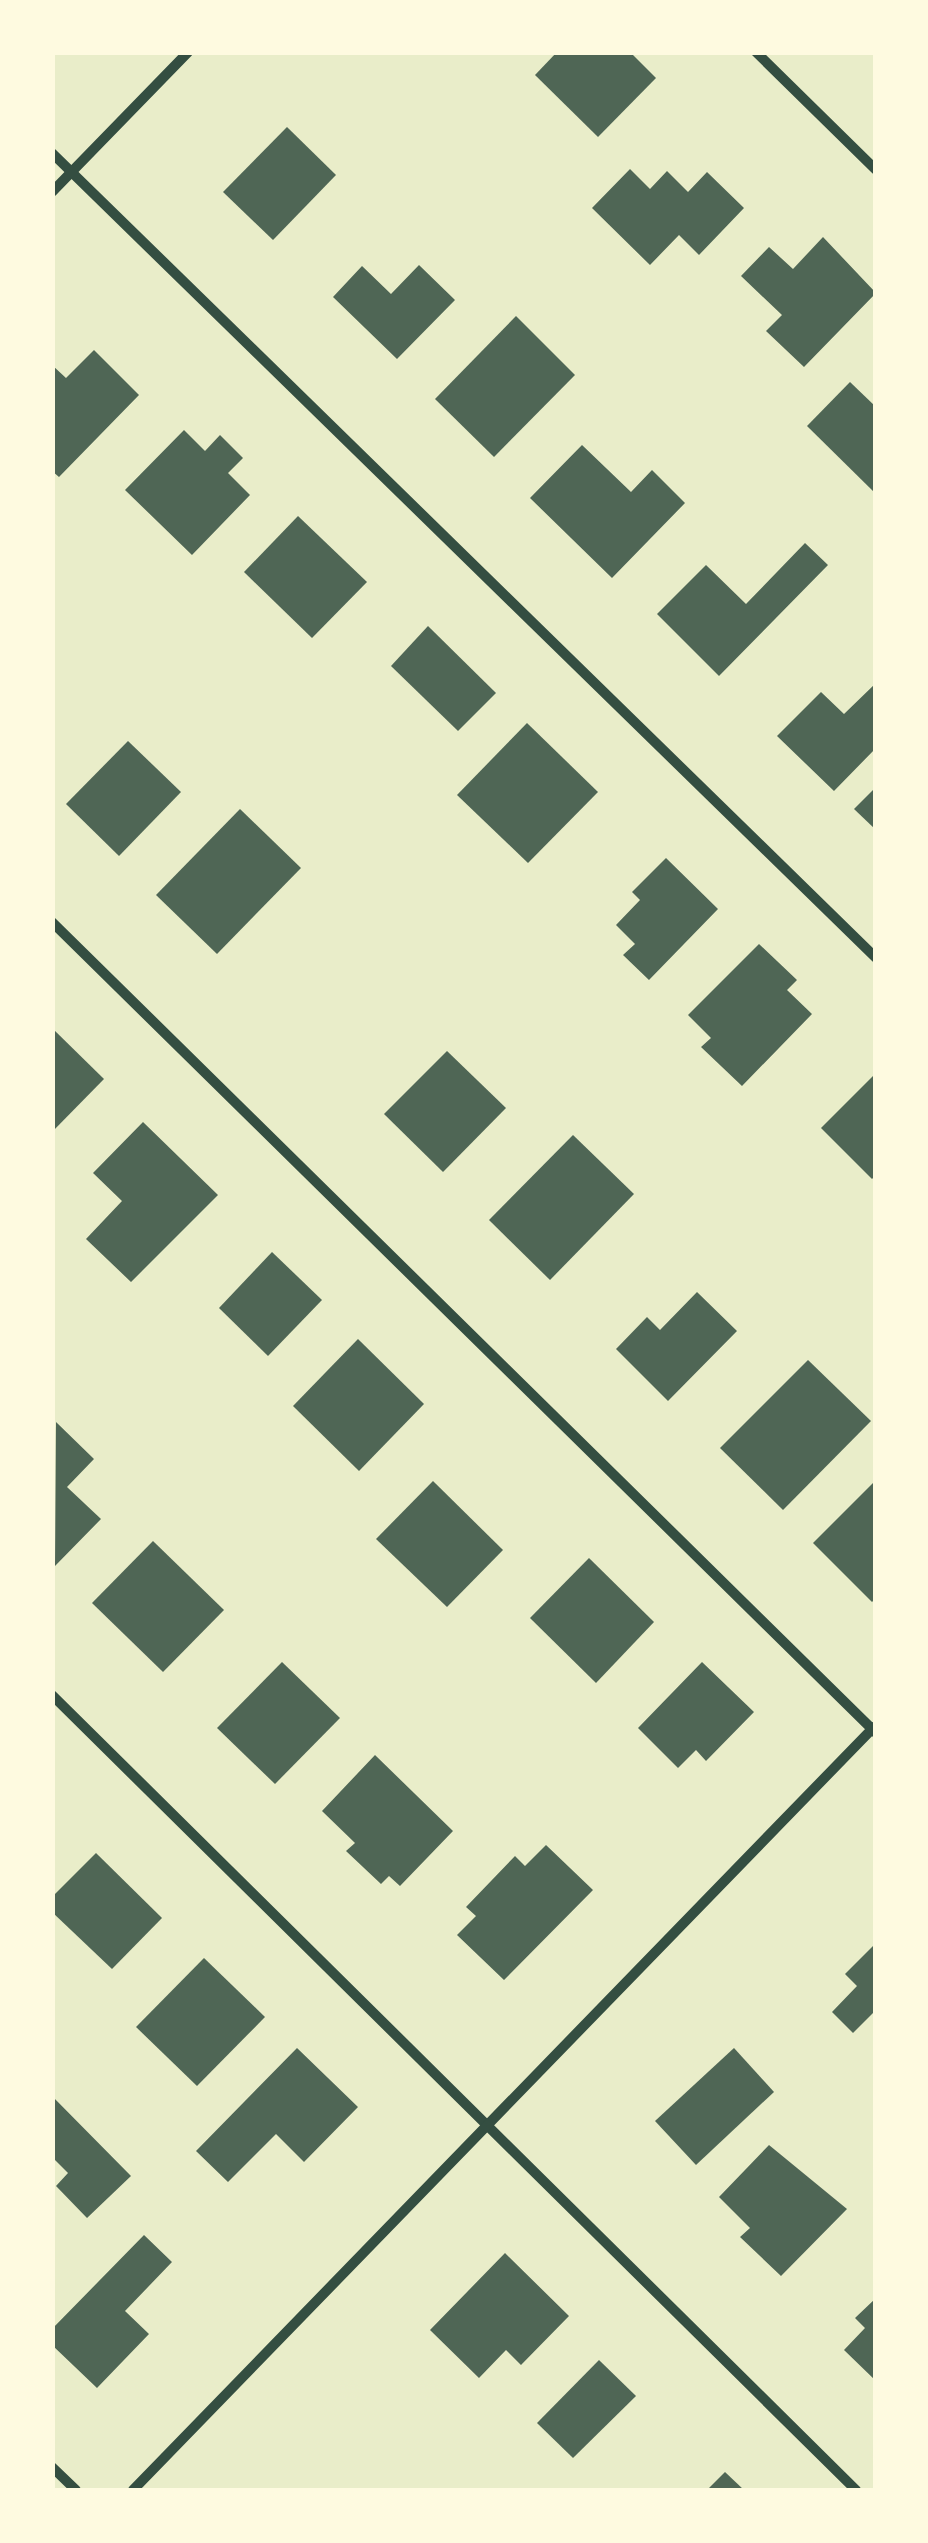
<!DOCTYPE html>
<style>
body{margin:0}
#map{position:relative;width:928px;height:2543px;overflow:hidden;background:#e9edc9;font-family:"Titillium Web",sans-serif}
div>[style]{position:absolute}
.building>*{inset:0;background:#4f6655}
.minor>*{height:10px;margin:-5px;padding:0 5px;transform-origin:5px;border-radius:5px;background:#344e41}
span{translate:-50% -50%;white-space:nowrap;text-align:center;line-height:1.15;-webkit-text-stroke:9px #fefae0;paint-order:stroke}
.frame{position:absolute;inset:0;border:55px solid #fefae0;pointer-events:none}
</style>
<div id="map">
<div class="building">
<i style="clip-path:polygon(557px 52px,630px 52px,656px 78px,598px 137px,535px 75px)"></i>
<i style="clip-path:polygon(287px 127px,336px 175px,273px 240px,223px 192px)"></i>
<i style="clip-path:polygon(630px 169px,650px 189px,667px 171px,688px 192px,707px 172px,744px 208px,699px 255px,679px 235px,650px 265px,592px 208px)"></i>
<i style="clip-path:polygon(823px 237px,876px 293px,804px 367px,766px 331px,782px 315px,741px 276px,769px 247px,793px 269px)"></i>
<i style="clip-path:polygon(419px 265px,455px 300px,397px 359px,333px 297px,362px 266px,391px 294px)"></i>
<i style="clip-path:polygon(516px 316px,575px 375px,494px 457px,435px 399px)"></i>
<i style="clip-path:polygon(94px 350px,139px 395px,59px 477px,52px 471px,52px 365px,66px 378px)"></i>
<i style="clip-path:polygon(850px 382px,876px 407px,876px 494px,807px 426px)"></i>
<i style="clip-path:polygon(184px 430px,205px 451px,220px 435px,243px 458px,228px 473px,250px 495px,192px 555px,125px 490px)"></i>
<i style="clip-path:polygon(582px 445px,631px 492px,652px 470px,685px 503px,612px 578px,530px 498px)"></i>
<i style="clip-path:polygon(298px 516px,367px 582px,312px 638px,244px 572px)"></i>
<i style="clip-path:polygon(805px 543px,828px 565px,719px 676px,657px 614px,706px 565px,746px 604px)"></i>
<i style="clip-path:polygon(428px 626px,496px 693px,458px 731px,391px 666px)"></i>
<i style="clip-path:polygon(876px 683px,876px 748px,834px 791px,777px 736px,821px 692px,844px 714px)"></i>
<i style="clip-path:polygon(527px 723px,598px 792px,528px 863px,457px 795px)"></i>
<i style="clip-path:polygon(128px 741px,181px 792px,119px 856px,66px 804px)"></i>
<i style="clip-path:polygon(876px 787px,876px 830px,854px 809px)"></i>
<i style="clip-path:polygon(240px 809px,301px 868px,217px 954px,156px 895px)"></i>
<i style="clip-path:polygon(666px 858px,718px 909px,649px 980px,623px 955px,635px 944px,616px 925px,640px 900px,632px 892px)"></i>
<i style="clip-path:polygon(759px 944px,797px 980px,787px 990px,812px 1014px,742px 1086px,701px 1047px,711px 1038px,688px 1015px)"></i>
<i style="clip-path:polygon(52px 1028px,104px 1079px,52px 1132px)"></i>
<i style="clip-path:polygon(447px 1051px,506px 1108px,443px 1172px,384px 1114px)"></i>
<i style="clip-path:polygon(876px 1073px,876px 1175px,872px 1179px,821px 1128px)"></i>
<i style="clip-path:polygon(143px 1122px,218px 1195px,131px 1282px,86px 1239px,122px 1201px,93px 1173px)"></i>
<i style="clip-path:polygon(573px 1135px,634px 1194px,550px 1280px,489px 1220px)"></i>
<i style="clip-path:polygon(272px 1252px,322px 1300px,268px 1356px,219px 1308px)"></i>
<i style="clip-path:polygon(697px 1292px,737px 1331px,668px 1401px,616px 1349px,647px 1317px,660px 1330px)"></i>
<i style="clip-path:polygon(358px 1339px,424px 1404px,359px 1471px,293px 1406px)"></i>
<i style="clip-path:polygon(808px 1360px,871px 1421px,783px 1510px,720px 1448px)"></i>
<i style="clip-path:polygon(56px 1422px,94px 1459px,67px 1487px,101px 1519px,55px 1566px)"></i>
<i style="clip-path:polygon(876px 1480px,876px 1598px,872px 1602px,813px 1543px)"></i>
<i style="clip-path:polygon(433px 1481px,503px 1550px,447px 1607px,376px 1539px)"></i>
<i style="clip-path:polygon(153px 1541px,224px 1610px,163px 1672px,92px 1603px)"></i>
<i style="clip-path:polygon(589px 1558px,654px 1622px,596px 1683px,530px 1618px)"></i>
<i style="clip-path:polygon(282px 1662px,340px 1718px,275px 1784px,217px 1728px)"></i>
<i style="clip-path:polygon(702px 1662px,754px 1712px,706px 1761px,696px 1750px,678px 1768px,638px 1728px)"></i>
<i style="clip-path:polygon(375px 1755px,453px 1831px,400px 1886px,389px 1876px,381px 1884px,346px 1851px,355px 1843px,322px 1811px)"></i>
<i style="clip-path:polygon(546px 1845px,593px 1890px,504px 1980px,457px 1935px,476px 1916px,466px 1907px,515px 1856px,525px 1866px)"></i>
<i style="clip-path:polygon(96px 1853px,162px 1918px,112px 1969px,52px 1912px,52px 1897px)"></i>
<i style="clip-path:polygon(876px 1943px,876px 2010px,853px 2033px,832px 2012px,857px 1986px,845px 1974px)"></i>
<i style="clip-path:polygon(204px 1958px,265px 2017px,197px 2086px,136px 2027px)"></i>
<i style="clip-path:polygon(297px 2048px,358px 2107px,304px 2162px,276px 2134px,228px 2182px,196px 2151px)"></i>
<i style="clip-path:polygon(734px 2048px,774px 2092px,696px 2165px,655px 2121px)"></i>
<i style="clip-path:polygon(52px 2096px,131px 2176px,87px 2218px,56px 2186px,68px 2173px,52px 2157px)"></i>
<i style="clip-path:polygon(769px 2145px,847px 2209px,781px 2276px,740px 2237px,750px 2228px,719px 2197px)"></i>
<i style="clip-path:polygon(144px 2235px,172px 2262px,125px 2311px,149px 2334px,97px 2388px,52px 2345px,52px 2329px)"></i>
<i style="clip-path:polygon(505px 2253px,569px 2316px,521px 2365px,506px 2350px,479px 2378px,430px 2330px)"></i>
<i style="clip-path:polygon(876px 2298px,876px 2381px,844px 2350px,865px 2328px,855px 2318px)"></i>
<i style="clip-path:polygon(599px 2360px,636px 2396px,573px 2458px,537px 2423px)"></i>
<i style="clip-path:polygon(725px 2472px,744px 2490px,707px 2490px)"></i>
</div>
<div class="minor">
<i style="left:756px;top:52px;width:168px;rotate:44.5deg"></i>
<i style="left:52px;top:153px;width:1152px;rotate:44.33deg"></i>
<i style="left:52px;top:192px;width:195px;rotate:-45.8deg"></i>
<i style="left:52px;top:922px;width:1156px;rotate:44.54deg"></i>
<i style="left:52px;top:1695px;width:1131px;rotate:44.68deg"></i>
<i style="left:52px;top:2467px;width:33px;rotate:44deg"></i>
<i style="left:133px;top:2490px;width:1064px;rotate:-45.84deg"></i>
</div>
<div class="frame"></div>
</div>
